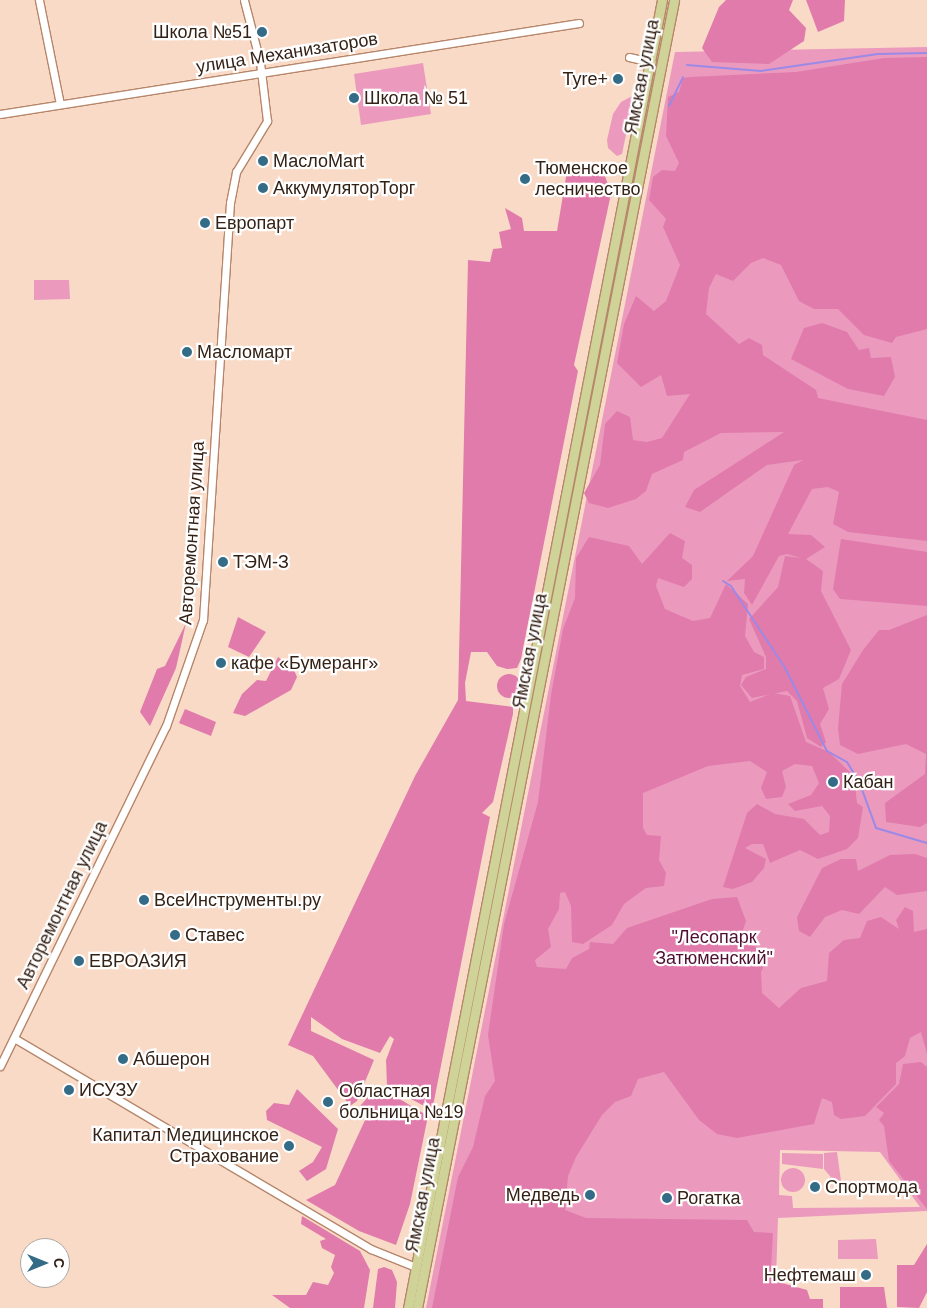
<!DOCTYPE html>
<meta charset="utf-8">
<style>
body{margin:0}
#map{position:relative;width:927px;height:1308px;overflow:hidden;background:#f9dac7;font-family:Arial,sans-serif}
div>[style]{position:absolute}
.green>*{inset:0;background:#eb9abe}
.round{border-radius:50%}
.forest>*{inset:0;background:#e17bab}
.stream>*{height:2px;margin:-1px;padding:0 1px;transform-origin:1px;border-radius:1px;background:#9b89e7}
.roads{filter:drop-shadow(1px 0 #b6866a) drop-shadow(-1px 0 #b6866a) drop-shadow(0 1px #b6866a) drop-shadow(0 -1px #b6866a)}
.minor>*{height:7px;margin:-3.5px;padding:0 3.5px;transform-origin:3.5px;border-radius:3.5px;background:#fff}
.major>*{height:9px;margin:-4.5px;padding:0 4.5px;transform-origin:4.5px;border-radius:4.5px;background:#d0d397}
.dots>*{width:14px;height:14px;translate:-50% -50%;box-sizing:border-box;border:2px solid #fff;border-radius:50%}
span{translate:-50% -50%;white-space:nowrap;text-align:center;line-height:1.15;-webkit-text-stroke:4.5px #fff;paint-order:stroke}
.poi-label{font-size:18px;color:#352216}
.right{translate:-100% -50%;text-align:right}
.left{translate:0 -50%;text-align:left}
.street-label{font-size:18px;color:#352216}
.park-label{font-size:18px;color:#4f1033}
.north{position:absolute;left:20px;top:1238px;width:50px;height:50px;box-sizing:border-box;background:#fff;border:1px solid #aea7a2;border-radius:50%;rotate:90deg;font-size:14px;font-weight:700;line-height:20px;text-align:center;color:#352216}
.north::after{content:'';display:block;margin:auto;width:18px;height:22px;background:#346b86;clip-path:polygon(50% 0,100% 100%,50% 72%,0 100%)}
</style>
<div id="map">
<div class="green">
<i style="clip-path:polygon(evenodd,927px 47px,927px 1211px,778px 1218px,776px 1280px,787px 1302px,796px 1308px,426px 1308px,675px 52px,927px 47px,780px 1150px,880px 1152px,920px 1207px,793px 1208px,792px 1196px,779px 1195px,780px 1150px)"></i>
<i style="clip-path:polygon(423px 63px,431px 114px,361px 125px,354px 74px)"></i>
<i style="clip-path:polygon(634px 95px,622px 154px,617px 156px,608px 148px,607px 140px,613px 114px,621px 102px)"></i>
<i style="clip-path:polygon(34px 280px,69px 280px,70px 299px,34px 300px)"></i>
<i style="clip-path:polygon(837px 1152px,842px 1188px,840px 1188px,824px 1169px,824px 1153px)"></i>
<i style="clip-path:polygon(782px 1153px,823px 1154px,823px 1169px,782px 1164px)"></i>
<i class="round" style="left:781px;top:1168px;width:24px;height:24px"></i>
<i style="clip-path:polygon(838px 1240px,876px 1239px,878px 1259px,838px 1259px)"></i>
</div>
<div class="forest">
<i style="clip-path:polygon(726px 0,793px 0,789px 10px,806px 28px,804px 41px,769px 64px,712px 62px,702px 48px,719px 7px)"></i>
<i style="clip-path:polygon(806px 0,845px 0,844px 21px,818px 32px)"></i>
<i style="clip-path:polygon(927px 57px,927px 329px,896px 337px,892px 343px,864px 335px,838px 309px,814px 309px,799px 301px,781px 265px,763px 258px,751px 263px,733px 281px,716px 274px,709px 288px,706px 314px,739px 344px,749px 338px,762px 345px,763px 355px,816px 390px,818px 398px,927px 420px,927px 541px,848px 532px,833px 524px,839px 492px,828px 487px,812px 489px,788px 534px,811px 535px,825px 547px,806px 559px,823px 571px,821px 591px,851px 650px,839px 679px,823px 688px,829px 709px,820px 724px,826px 742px,821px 747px,807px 738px,797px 701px,787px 691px,752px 698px,741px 685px,746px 677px,766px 669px,766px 657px,749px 619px,778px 587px,785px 556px,801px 558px,787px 554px,779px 556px,752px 605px,744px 593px,745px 579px,727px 581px,753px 556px,794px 465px,803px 460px,767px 465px,700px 512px,685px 507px,694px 490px,784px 432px,721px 433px,684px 452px,683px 460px,652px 474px,646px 491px,636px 499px,608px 508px,589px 503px,584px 493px,600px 465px,605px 424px,617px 411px,630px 417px,633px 440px,647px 442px,662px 438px,690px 394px,667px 396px,661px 375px,641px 387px,617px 363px,624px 324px,636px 296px,654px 311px,666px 301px,680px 265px,663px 227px,666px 219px,649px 200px,653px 177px,662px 170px,675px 171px,679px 163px,666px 136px,668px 97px,679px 92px,683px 78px,690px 77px,796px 72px,884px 58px)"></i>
<i style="clip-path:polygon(589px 165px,604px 173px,611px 194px,574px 365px,578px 371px,521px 659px,517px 668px,507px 669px,497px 666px,487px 652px,471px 652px,465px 683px,466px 701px,513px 707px,513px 714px,493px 802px,482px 813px,490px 817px,434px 1101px,431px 1108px,426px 1107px,387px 1086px,386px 1060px,394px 1039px,390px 1036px,380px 1053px,342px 1039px,311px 1017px,311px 1031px,374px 1060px,357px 1101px,350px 1106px,313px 1056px,288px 1045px,415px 776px,458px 700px,468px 260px,490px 262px,493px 249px,502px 248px,499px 232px,511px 229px,505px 208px,522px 218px,524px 231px,557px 231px,567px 171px)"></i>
<i style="clip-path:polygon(822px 323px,847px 332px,859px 350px,869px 348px,871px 358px,891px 357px,895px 377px,884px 396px,848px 389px,791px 359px,804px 328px)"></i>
<i style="clip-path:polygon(670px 533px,685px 541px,682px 558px,692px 565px,692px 579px,684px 587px,658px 578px,656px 586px,665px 609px,693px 621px,710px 618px,726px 584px,748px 604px,745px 636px,754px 652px,764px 657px,764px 669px,742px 675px,740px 686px,750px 702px,773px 693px,790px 696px,806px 742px,829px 752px,854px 776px,857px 803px,863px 807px,858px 838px,847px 849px,818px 859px,800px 850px,770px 863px,763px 844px,752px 844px,745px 848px,766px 859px,764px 868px,752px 882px,733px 889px,723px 887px,747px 813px,757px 804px,775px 814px,804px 819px,820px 835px,829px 832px,830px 816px,822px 806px,795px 811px,788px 804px,811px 795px,819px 783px,812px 766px,795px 764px,782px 771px,786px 787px,782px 797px,766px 799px,761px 788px,767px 772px,750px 761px,708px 766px,643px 793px,643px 828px,647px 835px,661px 836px,659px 860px,666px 873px,664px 886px,646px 888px,624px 904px,612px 925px,583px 944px,572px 942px,571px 906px,565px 892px,560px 893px,559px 909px,548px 929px,551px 947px,535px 960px,537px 967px,566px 969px,572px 958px,589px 949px,590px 942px,613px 944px,627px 928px,712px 899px,737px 897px,746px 921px,740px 939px,770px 954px,761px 972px,762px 993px,779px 1008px,801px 988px,827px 981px,829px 953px,844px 940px,860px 938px,867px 921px,881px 917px,899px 929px,896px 920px,905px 907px,913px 911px,914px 932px,927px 929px,927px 1054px,921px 1032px,910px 1038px,905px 1056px,896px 1063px,896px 1084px,865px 1116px,841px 1119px,834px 1115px,832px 1102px,822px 1098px,814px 1124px,737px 1138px,717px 1134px,699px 1120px,664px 1072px,638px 1079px,631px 1096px,615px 1102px,602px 1115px,576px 1157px,568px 1176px,565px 1210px,586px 1218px,747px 1220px,754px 1232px,773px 1233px,771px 1269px,775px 1281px,807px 1290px,810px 1299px,823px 1299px,823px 1308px,432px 1308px,458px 1177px,473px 1147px,485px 1096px,495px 1081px,488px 1035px,504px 924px,538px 802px,551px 695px,563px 629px,575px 598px,576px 558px,589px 537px,629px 546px,642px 564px)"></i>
<i style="clip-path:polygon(841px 539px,927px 552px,927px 606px,840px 599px,833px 589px)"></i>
<i style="clip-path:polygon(927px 615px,927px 823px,920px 827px,886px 822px,885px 803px,925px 774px,926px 754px,906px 744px,858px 754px,840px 745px,838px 728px,842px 684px,863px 650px,879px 630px,889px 630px)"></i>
<i style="clip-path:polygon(238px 617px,266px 632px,249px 657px,228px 647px)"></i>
<i style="clip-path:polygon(186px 623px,176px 668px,150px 726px,140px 712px,157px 669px,165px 666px)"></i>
<i style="clip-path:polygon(278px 657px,293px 668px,297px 677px,291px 690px,245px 716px,233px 713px,242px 694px,257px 680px,266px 681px)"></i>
<i class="round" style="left:497px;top:674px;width:24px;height:24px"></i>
<i style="clip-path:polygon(185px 709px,216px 722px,211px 736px,179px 723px)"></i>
<i style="clip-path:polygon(915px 854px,927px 858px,927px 891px,897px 895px,885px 887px,859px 914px,842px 910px,825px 917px,810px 937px,799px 931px,797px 917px,822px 868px,841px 859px,856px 859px,858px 871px,890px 855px)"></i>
<i style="clip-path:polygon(921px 1062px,927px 1067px,927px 1209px,889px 1161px,884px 1126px,879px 1120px,884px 1113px,876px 1107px,899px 1084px,903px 1064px)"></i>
<i style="clip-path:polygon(378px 1086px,428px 1116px,410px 1204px,396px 1245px,359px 1231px,306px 1200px,335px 1185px,366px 1118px,360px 1106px)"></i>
<i style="clip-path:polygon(297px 1089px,338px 1129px,326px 1169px,307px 1181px,299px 1171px,313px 1162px,322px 1147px,267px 1120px,266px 1111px,274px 1103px,289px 1105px)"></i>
<i style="clip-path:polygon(302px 1216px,360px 1251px,370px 1270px,364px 1308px,290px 1308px,272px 1295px,306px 1295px,313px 1282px,328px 1285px,334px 1273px,331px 1267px,335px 1255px,322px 1248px,320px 1241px,326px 1239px,301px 1224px)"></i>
<i style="clip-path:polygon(927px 1244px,927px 1292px,919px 1308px,897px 1307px,897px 1265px,914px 1265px)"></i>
<i style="clip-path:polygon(384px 1267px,392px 1270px,397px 1282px,395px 1308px,373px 1308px,378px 1269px)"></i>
<i style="clip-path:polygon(840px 1287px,884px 1287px,887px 1308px,840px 1308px)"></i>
</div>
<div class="stream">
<i style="left:687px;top:65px;width:74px;rotate:4.6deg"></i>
<i style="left:761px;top:71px;width:118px;rotate:-8.3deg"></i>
<i style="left:878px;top:54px;width:49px;rotate:-1.2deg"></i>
<i style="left:669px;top:106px;width:32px;rotate:-64deg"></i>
<i style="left:723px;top:581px;width:9px;rotate:32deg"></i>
<i style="left:731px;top:586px;width:98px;rotate:56.6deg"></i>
<i style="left:785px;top:668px;width:93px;rotate:63.2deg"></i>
<i style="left:827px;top:751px;width:23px;rotate:29deg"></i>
<i style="left:847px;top:762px;width:26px;rotate:59deg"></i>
<i style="left:860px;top:784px;width:47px;rotate:70deg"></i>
<i style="left:876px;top:828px;width:53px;rotate:16.4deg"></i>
</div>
<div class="roads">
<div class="minor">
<i style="left:39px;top:0;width:106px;rotate:78.6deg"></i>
<i style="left:629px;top:57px;width:23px;rotate:13deg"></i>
<i style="left:0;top:114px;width:586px;rotate:-8.93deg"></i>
<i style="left:14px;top:1038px;width:415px;rotate:30.6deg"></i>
<i style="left:371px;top:1249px;width:48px;rotate:21.8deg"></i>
<i style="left:0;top:1066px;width:378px;rotate:-64deg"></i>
<i style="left:166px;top:726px;width:112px;rotate:-70.8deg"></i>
<i style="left:203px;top:620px;width:418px;rotate:-86.3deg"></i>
<i style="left:230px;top:203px;width:32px;rotate:-79deg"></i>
<i style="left:236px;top:172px;width:60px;rotate:-58.7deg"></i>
<i style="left:267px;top:121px;width:59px;rotate:-96.8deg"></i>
<i style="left:260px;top:62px;width:64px;rotate:-104.5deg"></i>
</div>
<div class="major">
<i style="left:408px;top:1308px;width:1332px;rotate:-79.01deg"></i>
<i style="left:417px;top:1308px;width:1333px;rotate:-78.88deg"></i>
</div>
</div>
<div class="dots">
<i style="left:262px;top:32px;background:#346b86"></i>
<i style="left:618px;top:79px;background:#346b86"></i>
<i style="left:354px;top:98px;background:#346b86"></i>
<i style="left:263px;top:161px;background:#346b86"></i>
<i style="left:525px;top:179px;background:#346b86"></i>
<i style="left:263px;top:188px;background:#346b86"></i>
<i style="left:205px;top:223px;background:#346b86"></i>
<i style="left:187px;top:352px;background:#346b86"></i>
<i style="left:223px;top:562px;background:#346b86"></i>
<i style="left:221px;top:663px;background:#346b86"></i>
<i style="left:833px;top:782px;background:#346b86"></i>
<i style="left:144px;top:900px;background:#346b86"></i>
<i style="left:175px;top:935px;background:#346b86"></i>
<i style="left:79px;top:961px;background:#346b86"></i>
<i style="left:123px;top:1059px;background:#346b86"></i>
<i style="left:69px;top:1090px;background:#346b86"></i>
<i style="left:328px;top:1102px;background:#346b86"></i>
<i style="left:289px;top:1146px;background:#346b86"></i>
<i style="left:815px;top:1187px;background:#346b86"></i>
<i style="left:590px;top:1195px;background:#346b86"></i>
<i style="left:667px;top:1198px;background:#346b86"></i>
<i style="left:866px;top:1275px;background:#346b86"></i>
</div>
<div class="poi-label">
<span class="right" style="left:252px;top:32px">Школа №51</span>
<span class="right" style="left:608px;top:79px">Tyre+</span>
<span class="left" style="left:364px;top:98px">Школа № 51</span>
<span class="left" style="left:273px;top:161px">МаслоMart</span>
<span class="left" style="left:535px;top:179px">Тюменское<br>лесничество</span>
<span class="left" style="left:273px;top:188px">АккумуляторТорг</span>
<span class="left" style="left:215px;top:223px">Европарт</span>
<span class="left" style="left:197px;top:352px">Масломарт</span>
<span class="left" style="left:233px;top:562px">ТЭМ-З</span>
<span class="left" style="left:231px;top:663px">кафе «Бумеранг»</span>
<span class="left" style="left:843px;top:782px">Кабан</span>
<span class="left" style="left:154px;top:900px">ВсеИнструменты.ру</span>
<span class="left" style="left:185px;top:935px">Ставес</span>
<span class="left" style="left:89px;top:961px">ЕВРОАЗИЯ</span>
<span class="left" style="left:133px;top:1059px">Абшерон</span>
<span class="left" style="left:79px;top:1090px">ИСУЗУ</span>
<span class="left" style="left:339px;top:1102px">Областная<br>больница №19</span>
<span class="right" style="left:279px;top:1146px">Капитал Медицинское<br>Страхование</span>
<span class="left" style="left:825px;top:1187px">Спортмода</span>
<span class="right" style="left:580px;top:1195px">Медведь</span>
<span class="left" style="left:677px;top:1198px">Рогатка</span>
<span class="right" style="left:856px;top:1275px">Нефтемаш</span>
</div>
<div class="street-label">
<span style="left:287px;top:53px;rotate:-9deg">улица Механизаторов</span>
<span style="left:642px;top:77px;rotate:-79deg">Ямская улица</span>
<span style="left:192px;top:533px;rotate:-86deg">Авторемонтная улица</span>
<span style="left:530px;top:651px;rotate:-79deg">Ямская улица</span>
<span style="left:62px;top:905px;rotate:-64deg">Авторемонтная улица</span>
<span style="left:423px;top:1195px;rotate:-79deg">Ямская улица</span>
</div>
<div class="park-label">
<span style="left:714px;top:948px">"Лесопарк<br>Затюменский"</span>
</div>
<div class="north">С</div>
</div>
